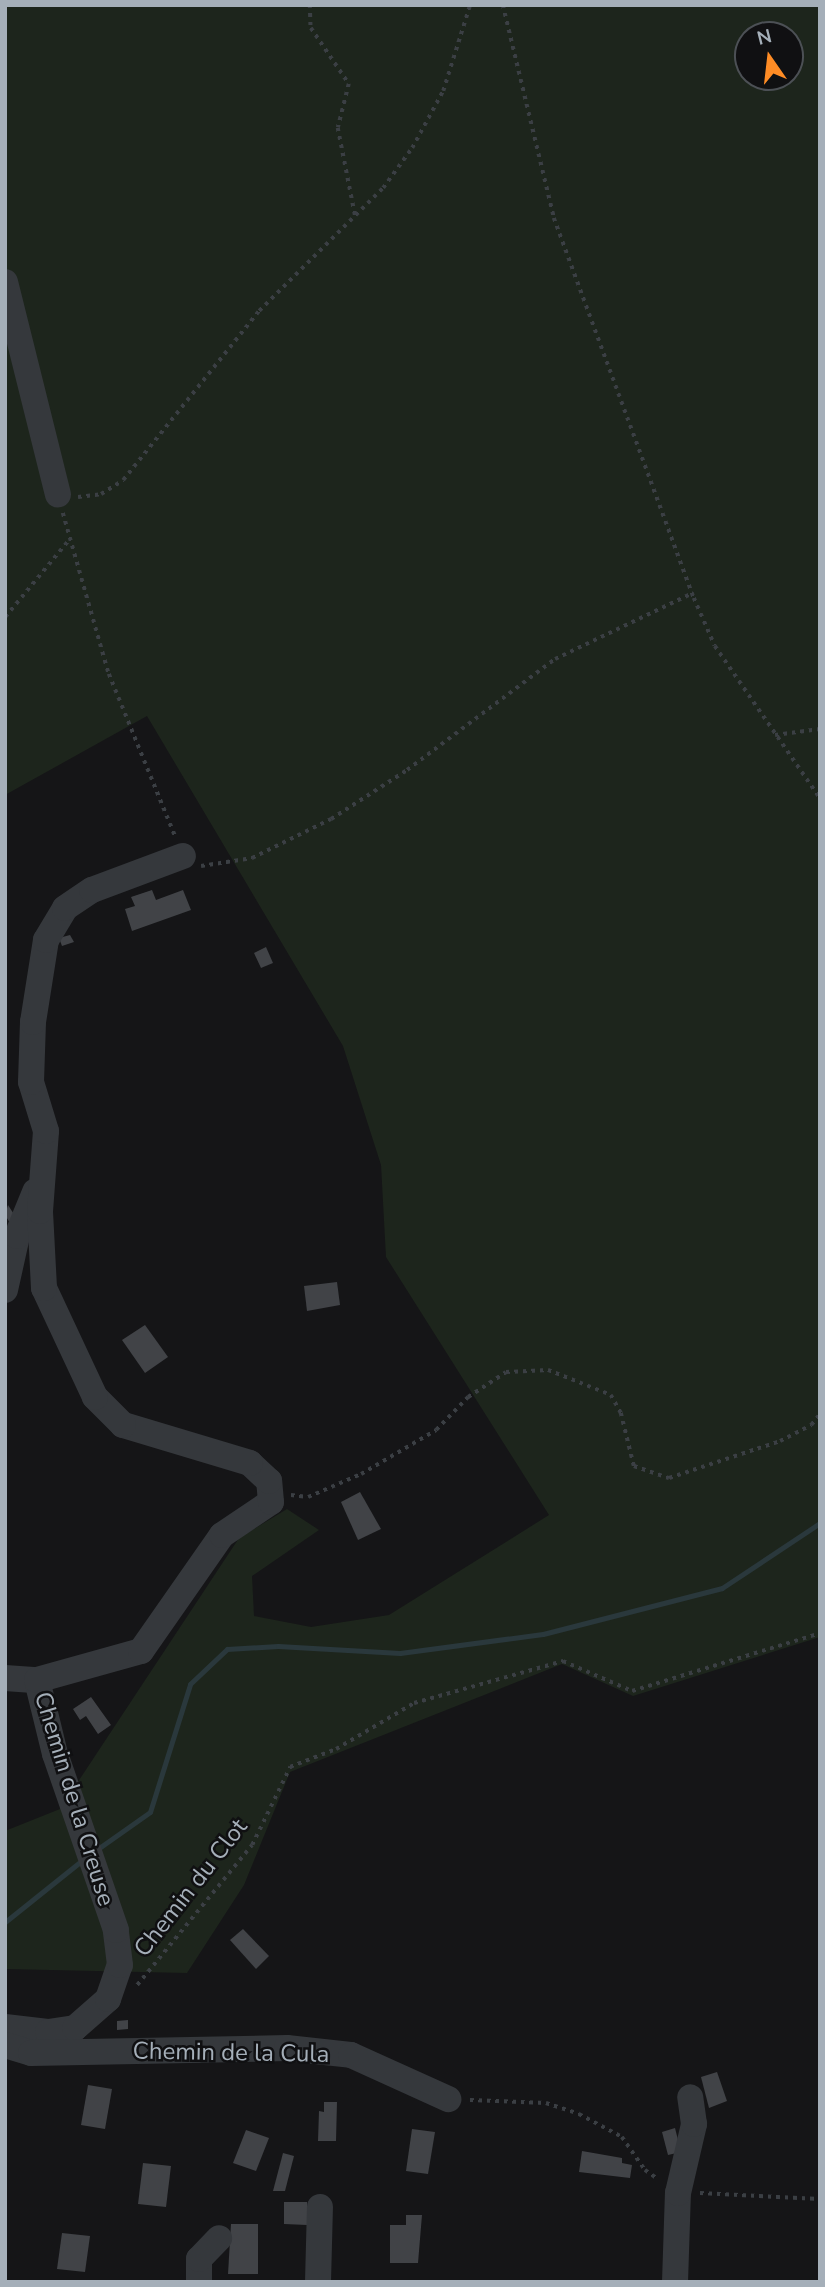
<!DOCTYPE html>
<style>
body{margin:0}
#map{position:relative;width:825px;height:2287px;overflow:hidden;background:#151517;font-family:"Nunito Sans",sans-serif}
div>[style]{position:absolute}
.green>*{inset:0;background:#1d251c}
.stream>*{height:5px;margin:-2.5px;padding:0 2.5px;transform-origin:2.5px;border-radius:2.5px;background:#2a383c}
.building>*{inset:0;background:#414347}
.path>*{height:3.5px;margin-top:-1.75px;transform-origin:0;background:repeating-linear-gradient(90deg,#3b3f44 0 3.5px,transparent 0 8.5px)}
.minor>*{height:26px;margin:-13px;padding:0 13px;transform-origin:13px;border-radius:13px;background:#35383c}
span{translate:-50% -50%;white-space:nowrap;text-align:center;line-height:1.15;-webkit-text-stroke:5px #101012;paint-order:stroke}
.street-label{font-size:24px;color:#a5afb9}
.frame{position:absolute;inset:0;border:7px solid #a5afb9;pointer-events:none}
.north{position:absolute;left:734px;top:21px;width:70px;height:70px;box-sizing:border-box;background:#101012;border:2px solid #4c5055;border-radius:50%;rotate:346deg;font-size:19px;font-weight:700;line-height:28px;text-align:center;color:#a5afb9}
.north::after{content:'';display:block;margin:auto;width:24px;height:32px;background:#ff8c25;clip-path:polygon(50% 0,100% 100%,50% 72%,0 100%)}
</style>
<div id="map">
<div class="green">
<i style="clip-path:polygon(evenodd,820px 5px,820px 1637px,633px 1696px,562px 1664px,290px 1772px,244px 1885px,187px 1973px,5px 1969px,5px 1831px,60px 1809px,239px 1538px,287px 1509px,319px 1530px,252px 1576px,254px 1616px,311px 1627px,389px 1615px,549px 1515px,386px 1257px,381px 1165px,343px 1046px,147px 716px,5px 795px,5px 6px,820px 5px,748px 35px,790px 35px,790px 77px,748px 77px,748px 35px)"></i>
</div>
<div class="stream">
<i style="left:99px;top:1848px;width:62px;rotate:-35.2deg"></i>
<i style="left:150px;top:1812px;width:134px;rotate:-72.6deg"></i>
<i style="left:190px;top:1684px;width:51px;rotate:-43.4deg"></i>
<i style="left:227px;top:1649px;width:51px;rotate:-3.4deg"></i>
<i style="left:278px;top:1646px;width:122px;rotate:3.3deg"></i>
<i style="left:400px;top:1653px;width:144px;rotate:-7.6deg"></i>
<i style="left:543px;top:1634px;width:185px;rotate:-14.4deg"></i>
<i style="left:722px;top:1588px;width:118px;rotate:-33.6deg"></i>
<i style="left:5px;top:1922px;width:96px;rotate:-38.7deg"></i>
</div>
<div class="building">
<i style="clip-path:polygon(152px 890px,156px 900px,183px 890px,191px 910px,132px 931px,125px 909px,135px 906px,131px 897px)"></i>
<i style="clip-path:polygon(70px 935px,74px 942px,62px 946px,59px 938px)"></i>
<i style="clip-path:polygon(266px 947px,273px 963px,261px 968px,254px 953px)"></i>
<i style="clip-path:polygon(8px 1205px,17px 1219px,10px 1223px,5px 1215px)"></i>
<i style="clip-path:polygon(337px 1282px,340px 1305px,307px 1311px,304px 1286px)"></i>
<i style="clip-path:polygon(145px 1325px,168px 1357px,145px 1373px,122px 1340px)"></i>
<i style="clip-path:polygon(360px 1492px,381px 1529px,358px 1540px,341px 1502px)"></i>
<i style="clip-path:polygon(91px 1697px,111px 1725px,98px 1734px,86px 1716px,80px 1720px,73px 1709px)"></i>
<i style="clip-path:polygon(243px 1929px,269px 1956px,256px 1969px,230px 1940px)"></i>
<i style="clip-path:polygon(128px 2020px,128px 2029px,117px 2030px,117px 2021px)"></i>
<i style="clip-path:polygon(717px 2072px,727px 2101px,709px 2108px,701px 2077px)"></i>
<i style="clip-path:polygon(88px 2085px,112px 2089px,105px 2129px,81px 2125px)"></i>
<i style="clip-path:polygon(324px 2102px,337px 2102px,336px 2141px,318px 2141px,319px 2111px,324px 2112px)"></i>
<i style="clip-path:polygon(675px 2128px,681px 2152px,668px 2155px,662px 2132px)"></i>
<i style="clip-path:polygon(412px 2129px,435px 2132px,428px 2174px,406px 2171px)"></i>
<i style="clip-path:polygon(246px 2130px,269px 2138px,256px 2171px,233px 2163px)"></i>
<i style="clip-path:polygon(582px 2151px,622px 2158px,622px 2163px,632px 2165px,630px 2178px,579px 2172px)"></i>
<i style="clip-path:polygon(283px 2153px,294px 2156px,285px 2191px,273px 2191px)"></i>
<i style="clip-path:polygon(143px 2163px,171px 2166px,166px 2207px,138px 2204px)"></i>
<i style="clip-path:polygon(284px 2202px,307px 2202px,307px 2225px,284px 2224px)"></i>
<i style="clip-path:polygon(406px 2215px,422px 2215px,418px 2263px,390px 2263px,390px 2225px,406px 2225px)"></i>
<i style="clip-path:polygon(231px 2224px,258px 2224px,258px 2274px,228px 2274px)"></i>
<i style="clip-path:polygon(62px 2233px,90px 2236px,85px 2272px,57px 2269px)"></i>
</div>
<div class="path">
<i style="left:310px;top:5px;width:23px;rotate:88deg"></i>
<i style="left:311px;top:28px;width:68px;rotate:55.8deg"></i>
<i style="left:349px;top:84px;width:45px;rotate:104deg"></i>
<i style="left:338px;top:128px;width:89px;rotate:78.9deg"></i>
<i style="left:503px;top:5px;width:219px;rotate:76.5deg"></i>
<i style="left:554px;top:218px;width:405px;rotate:69.8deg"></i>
<i style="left:694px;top:598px;width:52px;rotate:66.4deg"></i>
<i style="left:715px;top:646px;width:185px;rotate:55.4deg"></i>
<i style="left:78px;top:497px;width:23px;rotate:-7deg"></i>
<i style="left:101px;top:494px;width:26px;rotate:-32deg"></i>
<i style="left:123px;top:480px;width:217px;rotate:-51.2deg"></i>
<i style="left:259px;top:311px;width:175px;rotate:-44.8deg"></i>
<i style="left:383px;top:188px;width:49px;rotate:-54.1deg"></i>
<i style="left:412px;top:148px;width:65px;rotate:-61.5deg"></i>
<i style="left:443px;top:91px;width:90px;rotate:-72.6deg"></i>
<i style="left:63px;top:513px;width:167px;rotate:74.1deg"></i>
<i style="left:109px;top:674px;width:175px;rotate:67.8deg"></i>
<i style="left:5px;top:617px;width:100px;rotate:-50.3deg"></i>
<i style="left:775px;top:735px;width:45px;rotate:-7.6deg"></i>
<i style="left:201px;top:866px;width:52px;rotate:-8.9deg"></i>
<i style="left:252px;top:858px;width:88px;rotate:-26.3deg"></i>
<i style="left:331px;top:819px;width:90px;rotate:-32.8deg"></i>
<i style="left:407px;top:770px;width:185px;rotate:-36.9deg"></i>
<i style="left:555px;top:659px;width:153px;rotate:-25.6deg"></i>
<i style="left:291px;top:1495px;width:17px;rotate:7deg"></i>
<i style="left:308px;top:1497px;width:58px;rotate:-23.5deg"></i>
<i style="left:361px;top:1474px;width:87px;rotate:-30.4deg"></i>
<i style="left:436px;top:1430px;width:46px;rotate:-45.9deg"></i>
<i style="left:468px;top:1397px;width:45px;rotate:-33.3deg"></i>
<i style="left:506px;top:1372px;width:42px;rotate:-2.7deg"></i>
<i style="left:548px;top:1370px;width:68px;rotate:21.6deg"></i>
<i style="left:611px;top:1395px;width:21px;rotate:61deg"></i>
<i style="left:621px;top:1413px;width:55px;rotate:76.2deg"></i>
<i style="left:634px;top:1466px;width:37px;rotate:19deg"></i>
<i style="left:669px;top:1478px;width:117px;rotate:-18.4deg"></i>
<i style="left:780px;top:1441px;width:35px;rotate:-27deg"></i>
<i style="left:811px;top:1425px;width:14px;rotate:-51deg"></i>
<i style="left:137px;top:1985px;width:181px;rotate:-50.6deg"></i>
<i style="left:252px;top:1845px;width:87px;rotate:-64deg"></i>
<i style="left:290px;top:1767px;width:49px;rotate:-21.4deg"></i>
<i style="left:336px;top:1749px;width:91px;rotate:-30.5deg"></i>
<i style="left:414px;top:1703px;width:155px;rotate:-15.7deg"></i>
<i style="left:563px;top:1661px;width:75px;rotate:23.5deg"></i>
<i style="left:632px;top:1691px;width:197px;rotate:-17.1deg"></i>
<i style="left:470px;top:2100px;width:76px;rotate:2.3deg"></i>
<i style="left:546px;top:2103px;width:35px;rotate:18deg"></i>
<i style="left:579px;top:2114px;width:49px;rotate:28.1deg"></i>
<i style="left:622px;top:2137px;width:40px;rotate:55.1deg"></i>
<i style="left:645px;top:2170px;width:16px;rotate:35deg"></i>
<i style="left:700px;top:2193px;width:120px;rotate:2.9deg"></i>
</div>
<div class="minor">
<i style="left:5px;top:282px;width:219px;rotate:76deg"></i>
<i style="left:5px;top:1290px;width:55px;rotate:-77.5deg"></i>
<i style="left:17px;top:1236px;width:48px;rotate:-67.8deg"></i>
<i style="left:5px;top:1678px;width:32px;rotate:4deg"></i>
<i style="left:5px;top:2027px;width:43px;rotate:6.6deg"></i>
<i style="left:48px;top:2032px;width:27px;rotate:-8deg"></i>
<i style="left:75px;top:2028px;width:44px;rotate:-41.3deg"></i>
<i style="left:108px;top:1999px;width:36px;rotate:-71deg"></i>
<i style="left:120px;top:1965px;width:35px;rotate:-97deg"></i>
<i style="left:116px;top:1930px;width:186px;rotate:-109.1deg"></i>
<i style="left:55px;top:1754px;width:76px;rotate:-103.7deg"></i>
<i style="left:37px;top:1680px;width:108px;rotate:-15.6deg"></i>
<i style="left:141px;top:1651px;width:141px;rotate:-55.1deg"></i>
<i style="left:222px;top:1535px;width:59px;rotate:-34deg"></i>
<i style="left:271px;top:1502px;width:21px;rotate:-95deg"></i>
<i style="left:269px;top:1481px;width:26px;rotate:-137deg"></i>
<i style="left:250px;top:1463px;width:133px;rotate:-163.3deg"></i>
<i style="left:123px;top:1425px;width:40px;rotate:-135deg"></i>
<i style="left:95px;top:1397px;width:120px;rotate:-115.1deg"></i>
<i style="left:44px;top:1288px;width:77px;rotate:-93deg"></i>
<i style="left:40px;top:1211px;width:80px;rotate:-85.7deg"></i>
<i style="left:46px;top:1131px;width:51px;rotate:-107deg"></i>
<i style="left:31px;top:1082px;width:60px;rotate:-88.1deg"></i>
<i style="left:33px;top:1022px;width:83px;rotate:-81deg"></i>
<i style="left:46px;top:940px;width:37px;rotate:-59deg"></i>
<i style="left:65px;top:908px;width:32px;rotate:-34deg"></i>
<i style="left:92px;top:890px;width:97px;rotate:-20.5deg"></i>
<i style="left:5px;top:2045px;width:27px;rotate:17deg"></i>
<i style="left:31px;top:2053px;width:256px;rotate:-1.1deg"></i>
<i style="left:287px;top:2048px;width:64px;rotate:6.2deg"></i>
<i style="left:351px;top:2055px;width:107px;rotate:24.4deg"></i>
<i style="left:199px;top:2282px;width:23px;rotate:-90deg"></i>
<i style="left:199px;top:2259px;width:29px;rotate:-46deg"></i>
<i style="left:318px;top:2282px;width:75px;rotate:-88.5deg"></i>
<i style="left:675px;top:2282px;width:89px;rotate:-88.1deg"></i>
<i style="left:678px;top:2193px;width:71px;rotate:-76.9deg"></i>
<i style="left:694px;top:2124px;width:27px;rotate:-98deg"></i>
</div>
<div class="street-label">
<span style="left:74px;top:1799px;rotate:73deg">Chemin de la Creuse</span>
<span style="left:191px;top:1888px;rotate:-52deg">Chemin du Clot</span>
<span style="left:231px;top:2053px;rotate:1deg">Chemin de la Cula</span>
</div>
<div class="frame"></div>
<div class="north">N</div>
</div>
